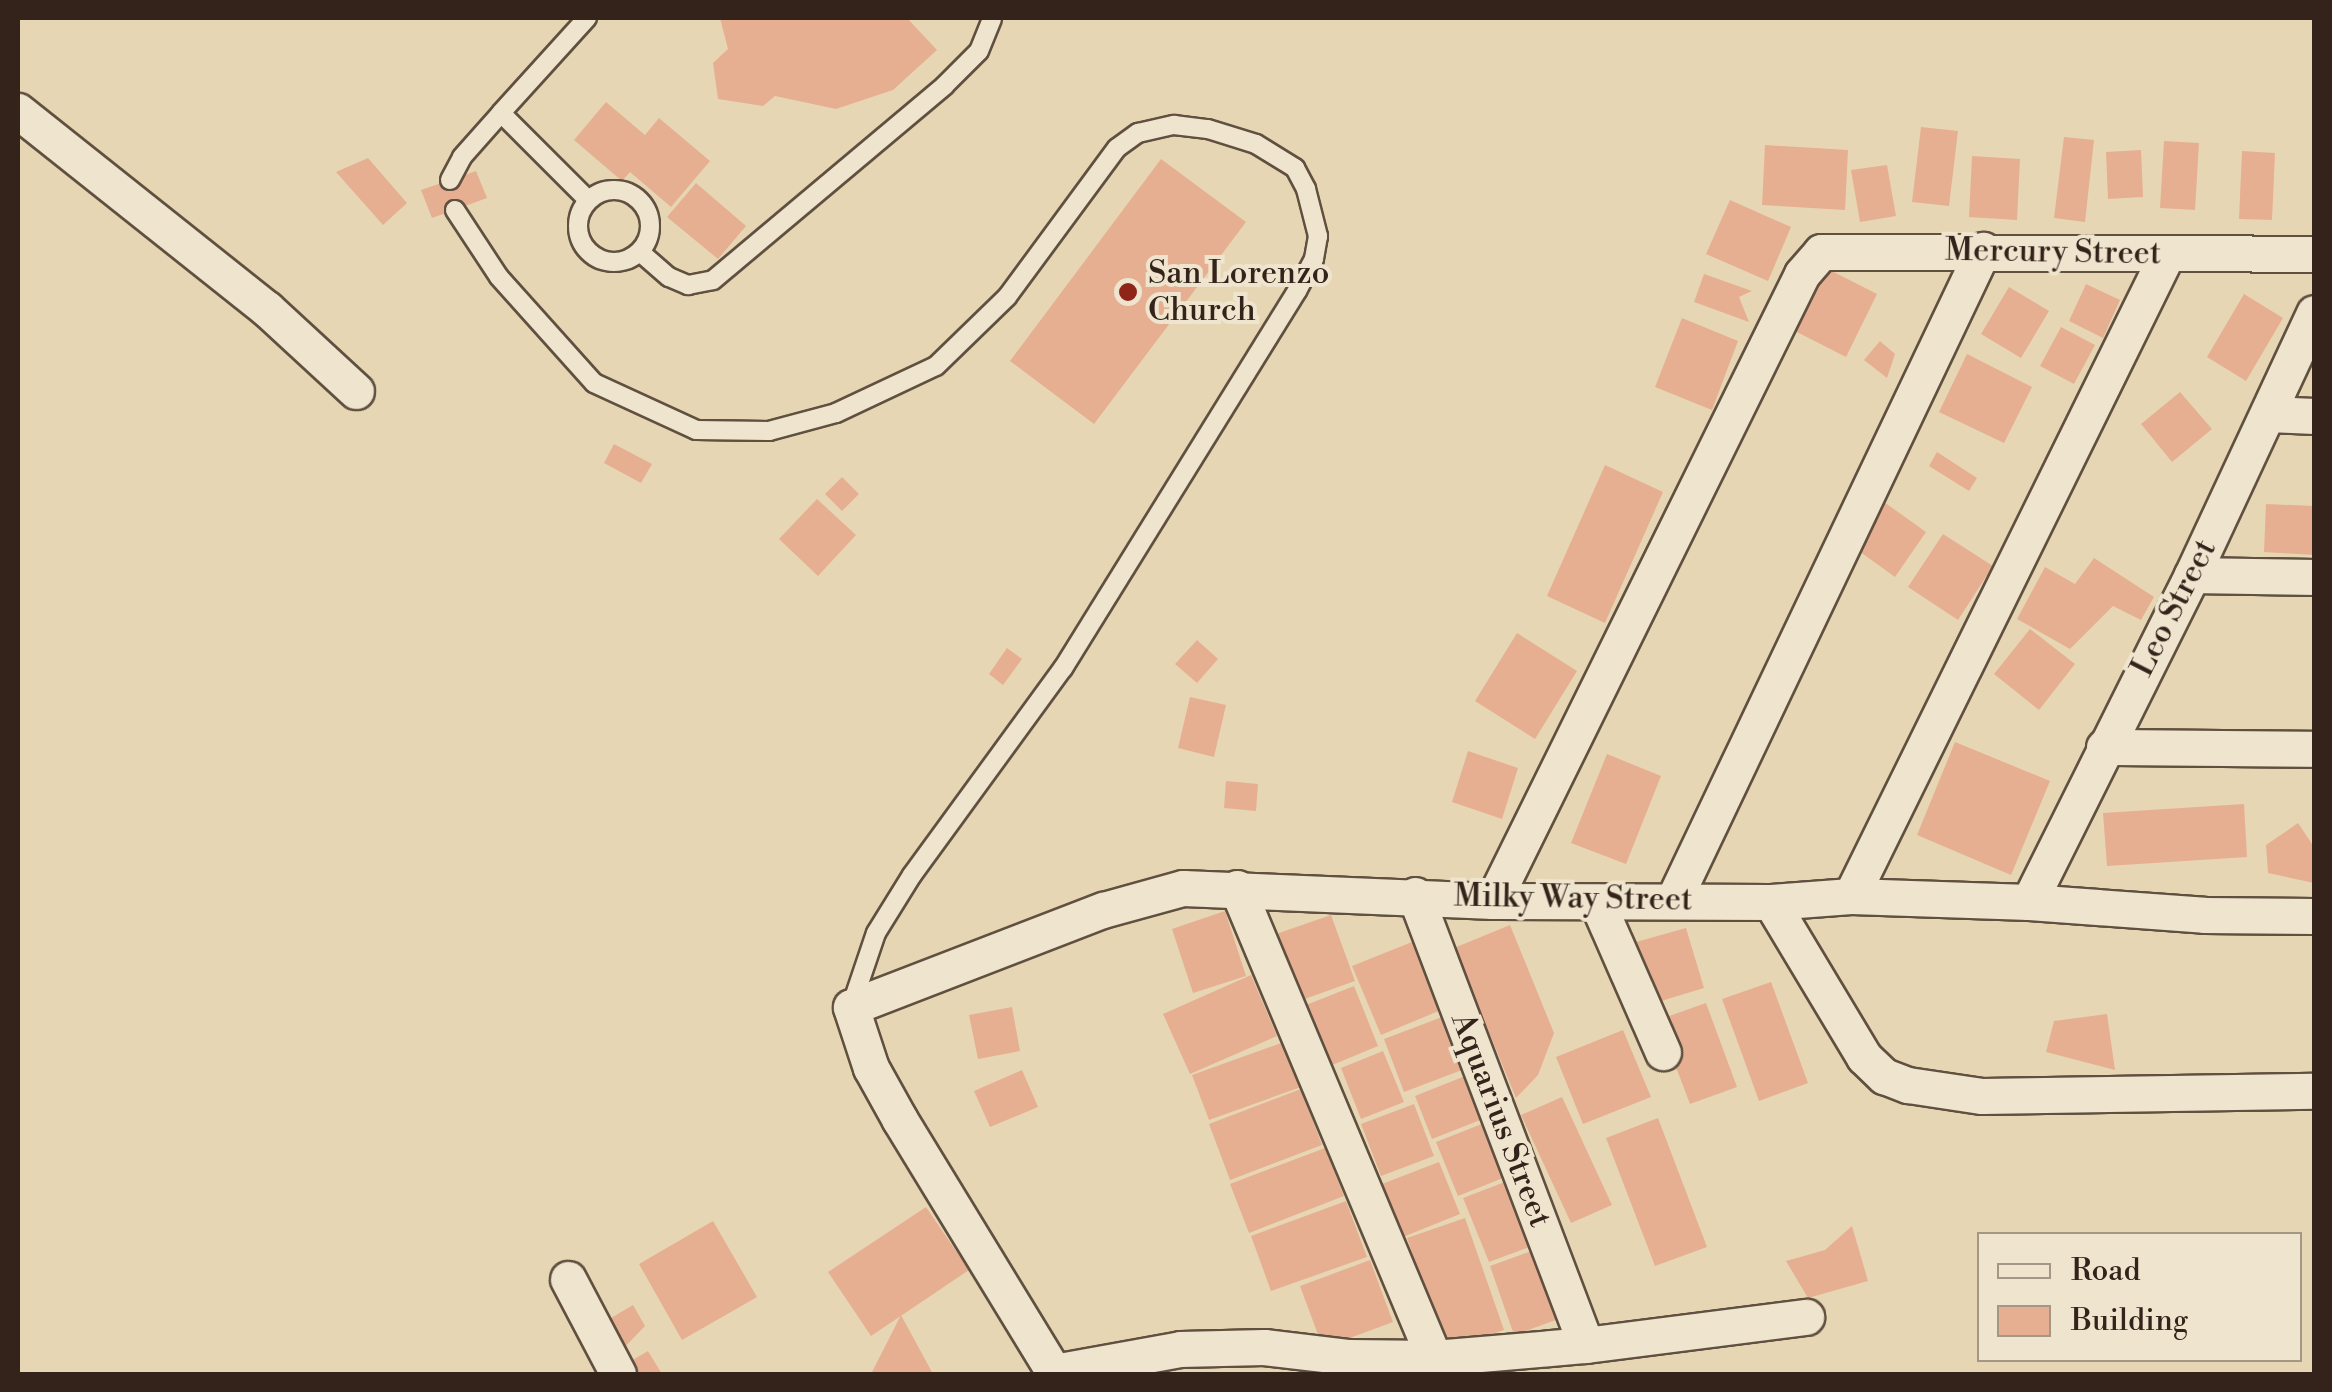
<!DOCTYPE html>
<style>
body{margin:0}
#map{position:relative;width:2332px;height:1392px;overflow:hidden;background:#e7d6b4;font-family:"Libre Bodoni",serif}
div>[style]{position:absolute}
.building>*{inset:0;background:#e6af92}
.roads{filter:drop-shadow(2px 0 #605040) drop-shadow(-2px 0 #605040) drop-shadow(0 2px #605040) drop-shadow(0 -2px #605040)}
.lane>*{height:18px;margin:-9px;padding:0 9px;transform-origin:9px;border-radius:9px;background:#efe4ce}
.lane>.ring{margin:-9px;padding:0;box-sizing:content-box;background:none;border:18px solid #efe4ce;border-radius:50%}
.street>*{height:35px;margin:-17.5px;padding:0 17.5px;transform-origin:17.5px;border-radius:17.5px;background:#efe4ce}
.dots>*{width:28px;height:28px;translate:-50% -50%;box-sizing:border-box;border:5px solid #efe4ce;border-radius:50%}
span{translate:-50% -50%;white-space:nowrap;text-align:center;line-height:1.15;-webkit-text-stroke:8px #efe4ce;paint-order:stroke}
.street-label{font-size:32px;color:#33231a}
.poi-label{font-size:32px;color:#33231a}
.left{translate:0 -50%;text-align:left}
.frame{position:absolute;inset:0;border:20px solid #33231a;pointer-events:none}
.legend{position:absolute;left:1977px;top:1232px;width:325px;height:130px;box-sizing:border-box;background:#efe4ce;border:2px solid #a49786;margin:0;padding:12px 18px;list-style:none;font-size:30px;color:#33231a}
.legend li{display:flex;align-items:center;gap:20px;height:50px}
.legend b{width:50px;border:2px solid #a49786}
</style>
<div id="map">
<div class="building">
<i style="clip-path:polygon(720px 18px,907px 18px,937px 50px,893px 90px,836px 109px,775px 96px,763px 106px,718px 99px,713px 63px,728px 49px)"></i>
<i style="clip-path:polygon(606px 102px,645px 135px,659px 118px,710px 161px,671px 207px,630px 172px,622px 181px,574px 140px)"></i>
<i style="clip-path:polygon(1921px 127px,1958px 131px,1949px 206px,1912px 202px)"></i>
<i style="clip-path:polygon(2064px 137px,2094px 140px,2085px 222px,2054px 218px)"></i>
<i style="clip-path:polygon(2164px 141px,2199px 143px,2195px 210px,2160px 208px)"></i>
<i style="clip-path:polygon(1765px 145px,1848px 150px,1845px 210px,1762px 205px)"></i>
<i style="clip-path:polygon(2141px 150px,2143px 197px,2108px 199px,2106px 152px)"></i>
<i style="clip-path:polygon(2242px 151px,2275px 153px,2272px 220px,2239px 219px)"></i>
<i style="clip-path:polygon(1972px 156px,2020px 159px,2017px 220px,1969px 217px)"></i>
<i style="clip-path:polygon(368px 158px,407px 203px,383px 225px,336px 172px)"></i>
<i style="clip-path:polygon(1161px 159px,1246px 222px,1094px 424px,1010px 361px)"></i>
<i style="clip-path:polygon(1887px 165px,1896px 216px,1860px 222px,1851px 170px)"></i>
<i style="clip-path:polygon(476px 171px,487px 198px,432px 218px,421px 190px)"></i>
<i style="clip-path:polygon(696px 183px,746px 226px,718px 259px,667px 217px)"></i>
<i style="clip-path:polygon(1730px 200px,1791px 227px,1768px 281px,1706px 254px)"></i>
<i style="clip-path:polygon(1822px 266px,1877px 294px,1846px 357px,1791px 329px)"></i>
<i style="clip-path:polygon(1704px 274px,1752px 291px,1739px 297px,1749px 322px,1694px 302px)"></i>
<i style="clip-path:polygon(2086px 284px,2120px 300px,2103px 338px,2069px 321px)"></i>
<i style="clip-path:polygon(2009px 287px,2049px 311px,2021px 358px,1981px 334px)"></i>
<i style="clip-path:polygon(2244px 294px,2283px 318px,2246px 381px,2207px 357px)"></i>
<i style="clip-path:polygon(1682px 318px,1738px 341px,1712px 410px,1655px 387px)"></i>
<i style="clip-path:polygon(2061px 327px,2095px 345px,2074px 384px,2040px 366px)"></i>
<i style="clip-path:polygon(1880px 341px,1895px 354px,1887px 378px,1864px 360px)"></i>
<i style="clip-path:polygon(1967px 354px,2032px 387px,2004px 443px,1939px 412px)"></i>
<i style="clip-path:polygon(2180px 392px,2212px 429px,2172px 462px,2141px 424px)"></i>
<i style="clip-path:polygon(614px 444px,652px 464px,641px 483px,604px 463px)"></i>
<i style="clip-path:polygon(1937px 452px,1977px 478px,1969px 491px,1929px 466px)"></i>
<i style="clip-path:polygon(1605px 465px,1663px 492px,1605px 623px,1547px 596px)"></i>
<i style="clip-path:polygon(842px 477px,859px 494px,842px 511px,825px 494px)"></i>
<i style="clip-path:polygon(817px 499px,856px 535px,818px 576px,779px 539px)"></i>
<i style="clip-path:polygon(1884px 502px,1926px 532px,1895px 577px,1852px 546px)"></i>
<i style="clip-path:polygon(2266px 504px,2314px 506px,2314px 555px,2264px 552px)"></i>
<i style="clip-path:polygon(1943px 534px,1993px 566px,1958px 620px,1908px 587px)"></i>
<i style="clip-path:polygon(2094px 558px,2154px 597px,2141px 620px,2113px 606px,2070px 649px,2017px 619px,2045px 567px,2075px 584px)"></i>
<i style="clip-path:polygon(2030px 629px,2075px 664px,2039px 710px,1994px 674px)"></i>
<i style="clip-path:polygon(1517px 633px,1577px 671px,1535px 739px,1475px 701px)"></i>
<i style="clip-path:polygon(1197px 640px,1218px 659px,1197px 683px,1175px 664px)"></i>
<i style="clip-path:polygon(1007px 648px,1022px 659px,1003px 685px,989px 674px)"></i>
<i style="clip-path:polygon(1190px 697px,1226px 705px,1214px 757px,1178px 748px)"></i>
<i style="clip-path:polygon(1955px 742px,2050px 781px,2011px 875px,1917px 835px)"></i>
<i style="clip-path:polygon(1468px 751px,1518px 768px,1502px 819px,1452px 802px)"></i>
<i style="clip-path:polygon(1607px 754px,1661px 776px,1626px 864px,1571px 843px)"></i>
<i style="clip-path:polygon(1226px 781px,1258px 784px,1256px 811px,1224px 808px)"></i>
<i style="clip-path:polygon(2244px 804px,2247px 857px,2107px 866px,2103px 813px)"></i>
<i style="clip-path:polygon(2298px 823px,2314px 847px,2314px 883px,2268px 873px,2266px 845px)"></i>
<i style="clip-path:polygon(1225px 911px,1246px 976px,1193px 993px,1172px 929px)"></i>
<i style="clip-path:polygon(1331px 915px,1355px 981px,1299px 1001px,1276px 934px)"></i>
<i style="clip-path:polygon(1510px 925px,1554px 1033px,1538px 1075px,1516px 1098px,1454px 948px)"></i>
<i style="clip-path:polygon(1686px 928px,1704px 988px,1648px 1005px,1629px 944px)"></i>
<i style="clip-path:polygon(1412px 942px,1441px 1010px,1381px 1035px,1352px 966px)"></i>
<i style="clip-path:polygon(1251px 975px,1277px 1036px,1190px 1074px,1163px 1014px)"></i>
<i style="clip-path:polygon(1771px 982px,1808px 1083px,1759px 1101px,1722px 999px)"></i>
<i style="clip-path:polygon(1354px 986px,1378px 1046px,1330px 1066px,1306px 1005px)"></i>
<i style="clip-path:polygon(1706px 1003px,1737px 1087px,1690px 1104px,1658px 1020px)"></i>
<i style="clip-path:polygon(1012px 1007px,1020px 1051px,978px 1059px,969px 1015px)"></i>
<i style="clip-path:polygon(2107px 1014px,2115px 1070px,2046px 1052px,2054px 1021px)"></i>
<i style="clip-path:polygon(1442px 1017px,1462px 1070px,1404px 1092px,1384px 1039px)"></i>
<i style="clip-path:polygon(1623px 1030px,1651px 1097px,1583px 1124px,1556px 1057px)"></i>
<i style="clip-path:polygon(1284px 1042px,1301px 1087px,1209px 1120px,1192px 1075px)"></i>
<i style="clip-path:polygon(1383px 1051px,1404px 1102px,1361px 1119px,1341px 1068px)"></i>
<i style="clip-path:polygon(1022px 1070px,1038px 1107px,990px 1127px,974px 1091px)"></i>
<i style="clip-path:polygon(1470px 1074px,1488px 1117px,1432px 1139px,1415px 1096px)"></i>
<i style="clip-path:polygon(1301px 1089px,1322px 1145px,1230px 1180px,1209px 1124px)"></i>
<i style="clip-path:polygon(1562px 1097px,1612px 1205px,1571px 1223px,1521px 1115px)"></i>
<i style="clip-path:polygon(1414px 1104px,1434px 1156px,1381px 1176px,1361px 1124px)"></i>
<i style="clip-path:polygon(1658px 1118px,1707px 1247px,1655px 1266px,1606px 1138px)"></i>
<i style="clip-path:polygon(1492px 1120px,1513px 1174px,1458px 1196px,1436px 1142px)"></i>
<i style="clip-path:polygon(1325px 1148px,1344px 1196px,1249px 1233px,1230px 1184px)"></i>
<i style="clip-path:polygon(1439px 1162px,1460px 1214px,1403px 1237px,1382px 1184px)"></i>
<i style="clip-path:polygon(1510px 1180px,1535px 1245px,1489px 1262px,1463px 1198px)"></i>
<i style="clip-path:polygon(1346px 1201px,1367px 1257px,1271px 1291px,1251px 1236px)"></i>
<i style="clip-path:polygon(926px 1207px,969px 1270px,871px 1336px,828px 1272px)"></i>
<i style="clip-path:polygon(1465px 1218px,1504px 1330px,1445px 1349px,1407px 1238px)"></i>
<i style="clip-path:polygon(713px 1221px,757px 1297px,682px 1340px,639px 1264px)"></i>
<i style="clip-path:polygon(1852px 1226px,1868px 1281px,1808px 1298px,1786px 1261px,1825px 1250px)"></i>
<i style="clip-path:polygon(1540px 1248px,1564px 1317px,1514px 1335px,1490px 1266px)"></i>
<i style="clip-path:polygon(1370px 1260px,1393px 1322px,1323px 1348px,1300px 1286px)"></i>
<i style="clip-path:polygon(633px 1305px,645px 1326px,622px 1350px,606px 1321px)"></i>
<i style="clip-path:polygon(901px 1315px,933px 1374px,871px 1374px)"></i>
<i style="clip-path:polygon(648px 1351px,662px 1374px,621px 1374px,617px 1369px)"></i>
</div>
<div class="roads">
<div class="lane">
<i style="left:587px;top:18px;width:128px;rotate:132.2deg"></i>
<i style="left:501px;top:113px;width:123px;rotate:45deg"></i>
<i style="left:450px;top:180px;width:26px;rotate:-62deg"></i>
<i style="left:462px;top:157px;width:59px;rotate:-48.4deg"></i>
<i class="ring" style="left:578px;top:190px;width:54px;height:54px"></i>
<i style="left:455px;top:210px;width:80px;rotate:56.7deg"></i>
<i style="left:499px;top:277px;width:142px;rotate:48.1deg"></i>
<i style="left:594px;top:383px;width:112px;rotate:24.7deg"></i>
<i style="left:696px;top:430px;width:73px;rotate:0.8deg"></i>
<i style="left:769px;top:431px;width:69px;rotate:-15deg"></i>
<i style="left:836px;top:413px;width:110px;rotate:-25.2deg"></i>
<i style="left:936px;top:366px;width:99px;rotate:-44.2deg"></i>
<i style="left:1007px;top:297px;width:185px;rotate:-53.6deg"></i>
<i style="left:1117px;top:148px;width:26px;rotate:-36deg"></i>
<i style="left:1138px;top:133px;width:37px;rotate:-13deg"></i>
<i style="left:1174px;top:125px;width:34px;rotate:7deg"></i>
<i style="left:1208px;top:129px;width:50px;rotate:17.4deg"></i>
<i style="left:1256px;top:144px;width:46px;rotate:31.6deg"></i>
<i style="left:1295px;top:168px;width:24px;rotate:62deg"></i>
<i style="left:1306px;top:189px;width:49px;rotate:75.7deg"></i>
<i style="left:1318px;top:236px;width:23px;rotate:100deg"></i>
<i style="left:1314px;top:259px;width:36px;rotate:118deg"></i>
<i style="left:1297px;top:291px;width:444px;rotate:121.8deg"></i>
<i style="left:1063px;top:668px;width:256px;rotate:126.1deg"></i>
<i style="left:912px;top:875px;width:68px;rotate:121.8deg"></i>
<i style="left:876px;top:933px;width:78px;rotate:108.7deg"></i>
<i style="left:640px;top:252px;width:38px;rotate:41deg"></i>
<i style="left:669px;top:277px;width:21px;rotate:23deg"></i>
<i style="left:688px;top:285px;width:25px;rotate:-11deg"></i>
<i style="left:713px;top:280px;width:302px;rotate:-40deg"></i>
<i style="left:944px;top:86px;width:49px;rotate:-45deg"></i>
<i style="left:979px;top:51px;width:35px;rotate:-68deg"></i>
</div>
<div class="street">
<i style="left:18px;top:111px;width:318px;rotate:38.5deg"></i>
<i style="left:267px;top:309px;width:121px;rotate:42.7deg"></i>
<i style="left:2269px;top:414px;width:45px;rotate:2.5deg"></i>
<i style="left:2192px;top:575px;width:122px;rotate:0.9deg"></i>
<i style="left:2104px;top:747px;width:210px;rotate:0.5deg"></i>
<i style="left:1237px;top:888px;width:510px;rotate:67.26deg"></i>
<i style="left:1415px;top:895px;width:481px;rotate:69.2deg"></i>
<i style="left:1851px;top:896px;width:716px;rotate:-63.79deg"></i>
<i style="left:1674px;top:899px;width:719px;rotate:-64.54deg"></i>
<i style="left:1493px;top:901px;width:699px;rotate:-63.76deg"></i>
<i style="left:1802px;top:274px;width:29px;rotate:-49deg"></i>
<i style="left:1821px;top:252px;width:493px;rotate:0.2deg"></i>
<i style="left:1597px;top:902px;width:164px;rotate:66.3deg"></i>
<i style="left:1771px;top:902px;width:181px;rotate:59deg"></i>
<i style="left:1864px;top:1057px;width:28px;rotate:44deg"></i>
<i style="left:1884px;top:1076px;width:26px;rotate:21deg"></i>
<i style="left:1908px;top:1085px;width:75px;rotate:8.5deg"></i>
<i style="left:1982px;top:1096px;width:332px;rotate:-0.9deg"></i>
<i style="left:2029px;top:902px;width:365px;rotate:-63.5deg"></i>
<i style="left:2192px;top:575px;width:289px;rotate:-65deg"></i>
<i style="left:568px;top:1279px;width:107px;rotate:62.2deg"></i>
<i style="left:1054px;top:1372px;width:128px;rotate:-10.3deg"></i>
<i style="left:1180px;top:1349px;width:84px;rotate:-1.4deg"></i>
<i style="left:1264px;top:1347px;width:86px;rotate:6.7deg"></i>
<i style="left:1349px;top:1357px;width:85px;rotate:0.7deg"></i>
<i style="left:1434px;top:1358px;width:153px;rotate:-4.9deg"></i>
<i style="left:1586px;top:1345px;width:222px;rotate:-7.3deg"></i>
<i style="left:1055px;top:1374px;width:298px;rotate:-121.4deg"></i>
<i style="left:900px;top:1120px;width:60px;rotate:-119.1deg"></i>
<i style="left:871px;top:1068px;width:64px;rotate:-108.2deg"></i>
<i style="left:851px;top:1007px;width:270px;rotate:-21.1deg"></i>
<i style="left:1103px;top:910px;width:83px;rotate:-15.4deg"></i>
<i style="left:1183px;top:888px;width:310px;rotate:2.4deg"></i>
<i style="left:1493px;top:901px;width:278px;rotate:0.2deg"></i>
<i style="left:1771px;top:902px;width:80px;rotate:-4.3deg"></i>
<i style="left:1851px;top:896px;width:178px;rotate:1.9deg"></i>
<i style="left:2029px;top:902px;width:175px;rotate:4.2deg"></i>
<i style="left:2204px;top:915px;width:110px;rotate:0.5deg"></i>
</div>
</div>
<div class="dots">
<i style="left:1128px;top:292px;background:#8f2418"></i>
</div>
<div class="street-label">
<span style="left:2053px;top:252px;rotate:1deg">Mercury Street</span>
<span style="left:2174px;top:608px;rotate:-63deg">Leo Street</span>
<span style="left:1573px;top:898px;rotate:1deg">Milky Way Street</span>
<span style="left:1501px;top:1120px;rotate:69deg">Aquarius Street</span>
</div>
<div class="poi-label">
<span class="left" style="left:1148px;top:292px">San Lorenzo<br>Church</span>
</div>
<div class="frame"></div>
<ul class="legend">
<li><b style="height:12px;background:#efe4ce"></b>Road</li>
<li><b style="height:28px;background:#e6af92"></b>Building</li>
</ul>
</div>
